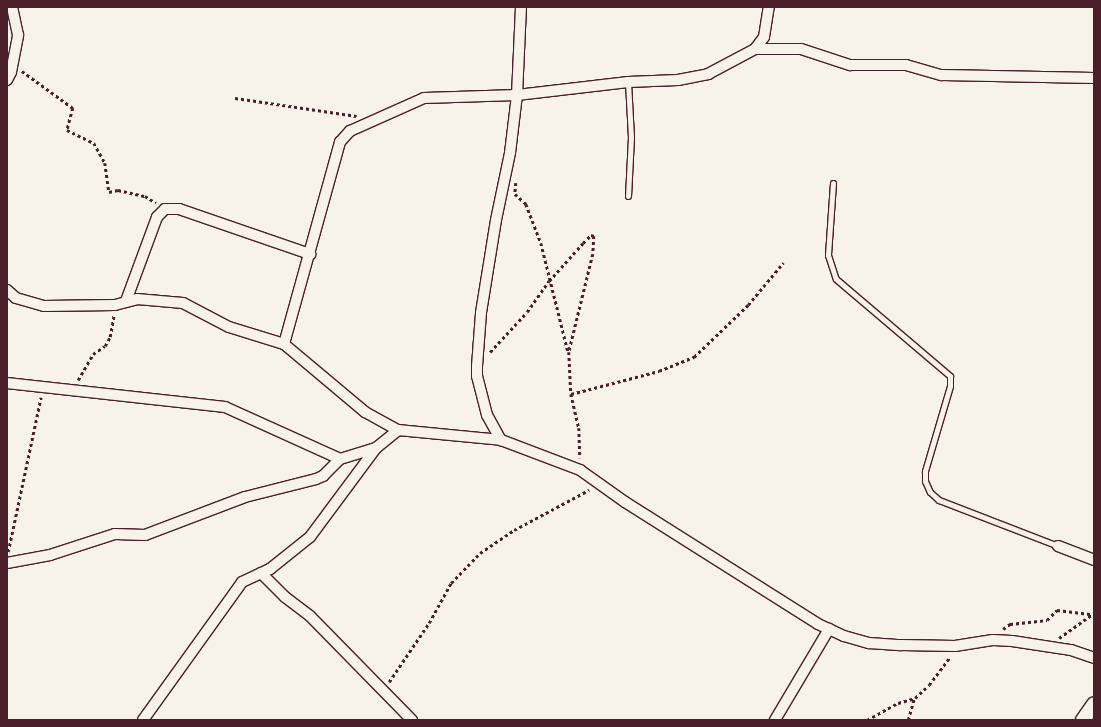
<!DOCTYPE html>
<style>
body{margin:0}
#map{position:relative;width:1101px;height:727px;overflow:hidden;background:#f7f3e8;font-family:Sriracha,sans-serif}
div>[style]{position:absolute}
.path>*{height:2.5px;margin-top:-1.25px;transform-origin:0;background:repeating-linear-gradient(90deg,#4a1f2b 0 3px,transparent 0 6px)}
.roads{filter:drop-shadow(1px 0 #4a1f2b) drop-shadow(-1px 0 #4a1f2b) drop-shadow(0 1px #4a1f2b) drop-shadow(0 -1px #4a1f2b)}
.service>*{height:5px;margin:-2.5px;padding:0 2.5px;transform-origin:2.5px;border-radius:2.5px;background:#f7f3e8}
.minor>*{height:10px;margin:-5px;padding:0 5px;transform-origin:5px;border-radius:5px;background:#f7f3e8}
.secondary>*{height:14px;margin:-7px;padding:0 7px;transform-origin:7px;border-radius:7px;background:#f7f3e8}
span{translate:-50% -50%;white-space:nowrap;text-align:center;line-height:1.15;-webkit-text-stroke:4px #f7f3e8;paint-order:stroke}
.frame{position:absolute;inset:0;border:8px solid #4a1f2b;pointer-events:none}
</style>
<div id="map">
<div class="path">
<i style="left:22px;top:71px;width:63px;rotate:36deg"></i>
<i style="left:73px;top:108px;width:23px;rotate:105deg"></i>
<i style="left:67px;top:130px;width:30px;rotate:26deg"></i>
<i style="left:94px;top:143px;width:23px;rotate:61deg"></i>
<i style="left:105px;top:163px;width:29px;rotate:82deg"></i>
<i style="left:109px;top:192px;width:9px;rotate:-13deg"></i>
<i style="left:118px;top:190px;width:28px;rotate:13deg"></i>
<i style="left:145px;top:196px;width:13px;rotate:32deg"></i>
<i style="left:235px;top:98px;width:123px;rotate:8.4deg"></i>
<i style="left:516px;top:183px;width:11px;rotate:95deg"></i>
<i style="left:515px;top:194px;width:15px;rotate:42deg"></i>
<i style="left:526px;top:204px;width:42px;rotate:69deg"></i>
<i style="left:541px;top:243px;width:111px;rotate:76deg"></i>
<i style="left:490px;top:352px;width:54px;rotate:-47.2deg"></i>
<i style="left:527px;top:312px;width:38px;rotate:-55deg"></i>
<i style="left:549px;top:281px;width:51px;rotate:-48.2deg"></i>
<i style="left:583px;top:243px;width:11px;rotate:-45deg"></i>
<i style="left:591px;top:235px;width:3px;rotate:18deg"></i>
<i style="left:594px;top:236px;width:18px;rotate:93deg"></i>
<i style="left:593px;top:254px;width:101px;rotate:103.8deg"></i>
<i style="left:569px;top:352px;width:42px;rotate:87.3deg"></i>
<i style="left:571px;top:394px;width:35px;rotate:77deg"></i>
<i style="left:579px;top:428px;width:30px;rotate:88deg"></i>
<i style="left:78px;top:380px;width:30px;rotate:-60deg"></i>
<i style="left:93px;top:354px;width:14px;rotate:-34deg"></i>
<i style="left:105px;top:346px;width:10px;rotate:-61deg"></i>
<i style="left:110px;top:337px;width:22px;rotate:-80deg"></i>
<i style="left:571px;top:394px;width:91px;rotate:-14.6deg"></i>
<i style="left:659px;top:371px;width:38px;rotate:-22deg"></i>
<i style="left:694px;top:357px;width:75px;rotate:-43.9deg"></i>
<i style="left:748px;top:305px;width:55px;rotate:-50.2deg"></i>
<i style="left:8px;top:552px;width:158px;rotate:-78deg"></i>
<i style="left:1003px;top:629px;width:9px;rotate:-36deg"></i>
<i style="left:1010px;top:624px;width:37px;rotate:-6deg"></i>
<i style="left:1047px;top:620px;width:14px;rotate:-45deg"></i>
<i style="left:1057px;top:610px;width:35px;rotate:7deg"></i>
<i style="left:1059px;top:638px;width:43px;rotate:-35.5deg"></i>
<i style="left:389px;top:682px;width:71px;rotate:-55.9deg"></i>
<i style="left:429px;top:623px;width:46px;rotate:-61.2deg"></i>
<i style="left:451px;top:583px;width:42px;rotate:-46deg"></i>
<i style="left:480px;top:553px;width:41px;rotate:-34.1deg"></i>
<i style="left:514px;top:530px;width:85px;rotate:-28.1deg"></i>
<i style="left:867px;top:720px;width:35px;rotate:-29deg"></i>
<i style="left:898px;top:703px;width:18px;rotate:-16deg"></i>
<i style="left:915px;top:698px;width:19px;rotate:-43deg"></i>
<i style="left:929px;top:685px;width:35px;rotate:-53deg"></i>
<i style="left:908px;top:720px;width:22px;rotate:-74deg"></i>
</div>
<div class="roads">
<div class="service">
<i style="left:628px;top:82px;width:55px;rotate:86.9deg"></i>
<i style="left:631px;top:137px;width:59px;rotate:92.9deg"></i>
<i style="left:833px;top:183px;width:72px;rotate:94deg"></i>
<i style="left:828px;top:255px;width:25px;rotate:72deg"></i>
<i style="left:836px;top:279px;width:150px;rotate:40.4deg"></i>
<i style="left:950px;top:376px;width:10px;rotate:90deg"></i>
<i style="left:950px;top:386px;width:89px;rotate:106.4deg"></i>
<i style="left:925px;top:471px;width:10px;rotate:90deg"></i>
<i style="left:925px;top:481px;width:12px;rotate:66deg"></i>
<i style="left:930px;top:492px;width:12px;rotate:42deg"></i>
<i style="left:939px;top:500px;width:128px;rotate:21.1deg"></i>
</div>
<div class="minor">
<i style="left:521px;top:7px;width:88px;rotate:92.6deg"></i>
<i style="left:517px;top:95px;width:58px;rotate:96.9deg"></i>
<i style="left:510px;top:153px;width:68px;rotate:101.8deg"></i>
<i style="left:496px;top:220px;width:94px;rotate:99.2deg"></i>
<i style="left:481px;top:313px;width:53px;rotate:94.3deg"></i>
<i style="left:477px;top:366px;width:10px;rotate:90deg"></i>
<i style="left:477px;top:376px;width:40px;rotate:75.6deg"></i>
<i style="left:487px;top:415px;width:29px;rotate:61deg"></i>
<i style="left:501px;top:440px;width:85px;rotate:20.8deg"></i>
<i style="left:580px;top:470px;width:55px;rotate:35.4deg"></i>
<i style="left:625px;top:502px;width:228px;rotate:32.3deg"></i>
<i style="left:818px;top:624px;width:29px;rotate:25deg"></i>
<i style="left:844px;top:636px;width:26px;rotate:16deg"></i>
<i style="left:869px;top:643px;width:32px;rotate:4deg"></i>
<i style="left:901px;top:645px;width:54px;rotate:1.1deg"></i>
<i style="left:955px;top:646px;width:38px;rotate:-9deg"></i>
<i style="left:993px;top:640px;width:19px;rotate:3deg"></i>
<i style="left:1012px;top:641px;width:60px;rotate:8.7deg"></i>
<i style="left:1071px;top:650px;width:24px;rotate:19deg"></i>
<i style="left:755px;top:49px;width:46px"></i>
<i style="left:801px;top:49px;width:52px;rotate:18.1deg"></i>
<i style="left:850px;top:65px;width:56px"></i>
<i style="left:906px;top:65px;width:37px;rotate:16deg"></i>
<i style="left:942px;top:75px;width:152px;rotate:1.1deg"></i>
<i style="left:7px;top:80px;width:9px;rotate:-63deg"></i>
<i style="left:11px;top:72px;width:38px;rotate:-79deg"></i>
<i style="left:18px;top:35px;width:29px;rotate:-102deg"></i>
<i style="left:7px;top:290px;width:12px;rotate:42deg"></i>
<i style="left:16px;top:298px;width:29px;rotate:16deg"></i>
<i style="left:44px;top:306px;width:71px;rotate:-0.8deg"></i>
<i style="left:115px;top:305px;width:23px;rotate:-15deg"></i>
<i style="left:137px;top:299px;width:46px;rotate:5deg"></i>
<i style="left:183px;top:303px;width:52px;rotate:27.6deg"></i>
<i style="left:229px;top:327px;width:58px;rotate:17.2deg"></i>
<i style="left:284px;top:344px;width:106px;rotate:40deg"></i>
<i style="left:365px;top:412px;width:38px;rotate:29deg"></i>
<i style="left:398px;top:430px;width:103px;rotate:5.5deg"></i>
<i style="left:126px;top:301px;width:90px;rotate:-69.7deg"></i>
<i style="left:157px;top:217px;width:11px;rotate:-45deg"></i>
<i style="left:165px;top:209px;width:14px"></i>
<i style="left:179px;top:209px;width:139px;rotate:19deg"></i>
<i style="left:284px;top:344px;width:210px;rotate:-74.5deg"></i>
<i style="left:340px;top:142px;width:15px;rotate:-48deg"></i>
<i style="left:350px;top:131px;width:81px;rotate:-24deg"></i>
<i style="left:424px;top:98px;width:93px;rotate:-1.8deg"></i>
<i style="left:517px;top:95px;width:112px;rotate:-6.7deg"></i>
<i style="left:628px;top:82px;width:50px;rotate:-2.3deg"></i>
<i style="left:678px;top:80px;width:31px;rotate:-11deg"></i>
<i style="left:708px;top:74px;width:53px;rotate:-28deg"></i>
<i style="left:755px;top:49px;width:15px;rotate:-53deg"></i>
<i style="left:764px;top:37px;width:30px;rotate:-81deg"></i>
<i style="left:7px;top:383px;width:219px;rotate:6.3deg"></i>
<i style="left:225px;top:407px;width:126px;rotate:24.3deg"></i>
<i style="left:340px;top:459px;width:38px;rotate:-17deg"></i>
<i style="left:376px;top:448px;width:28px;rotate:-39deg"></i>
<i style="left:1058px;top:546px;width:39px;rotate:21deg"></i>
<i style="left:7px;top:563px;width:44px;rotate:-10.5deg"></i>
<i style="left:50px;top:555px;width:68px;rotate:-17.9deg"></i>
<i style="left:115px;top:534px;width:30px;rotate:2deg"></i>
<i style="left:145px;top:535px;width:107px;rotate:-20.8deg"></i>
<i style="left:245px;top:497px;width:73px;rotate:-14.2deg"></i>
<i style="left:316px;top:479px;width:8px;rotate:-23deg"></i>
<i style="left:323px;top:476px;width:24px;rotate:-45deg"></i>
<i style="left:261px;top:573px;width:34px;rotate:45deg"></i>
<i style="left:285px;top:597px;width:31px;rotate:37deg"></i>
<i style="left:310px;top:616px;width:146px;rotate:45.6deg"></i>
<i style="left:143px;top:720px;width:170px;rotate:-54.3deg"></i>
<i style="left:242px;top:582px;width:31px;rotate:-25deg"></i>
<i style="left:270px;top:569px;width:51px;rotate:-38.7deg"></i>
<i style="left:310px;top:537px;width:111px;rotate:-53.4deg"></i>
<i style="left:775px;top:720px;width:106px;rotate:-59.3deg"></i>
</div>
<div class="secondary">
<i style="left:1083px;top:720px;width:19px;rotate:-55deg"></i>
</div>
</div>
<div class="frame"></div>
</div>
